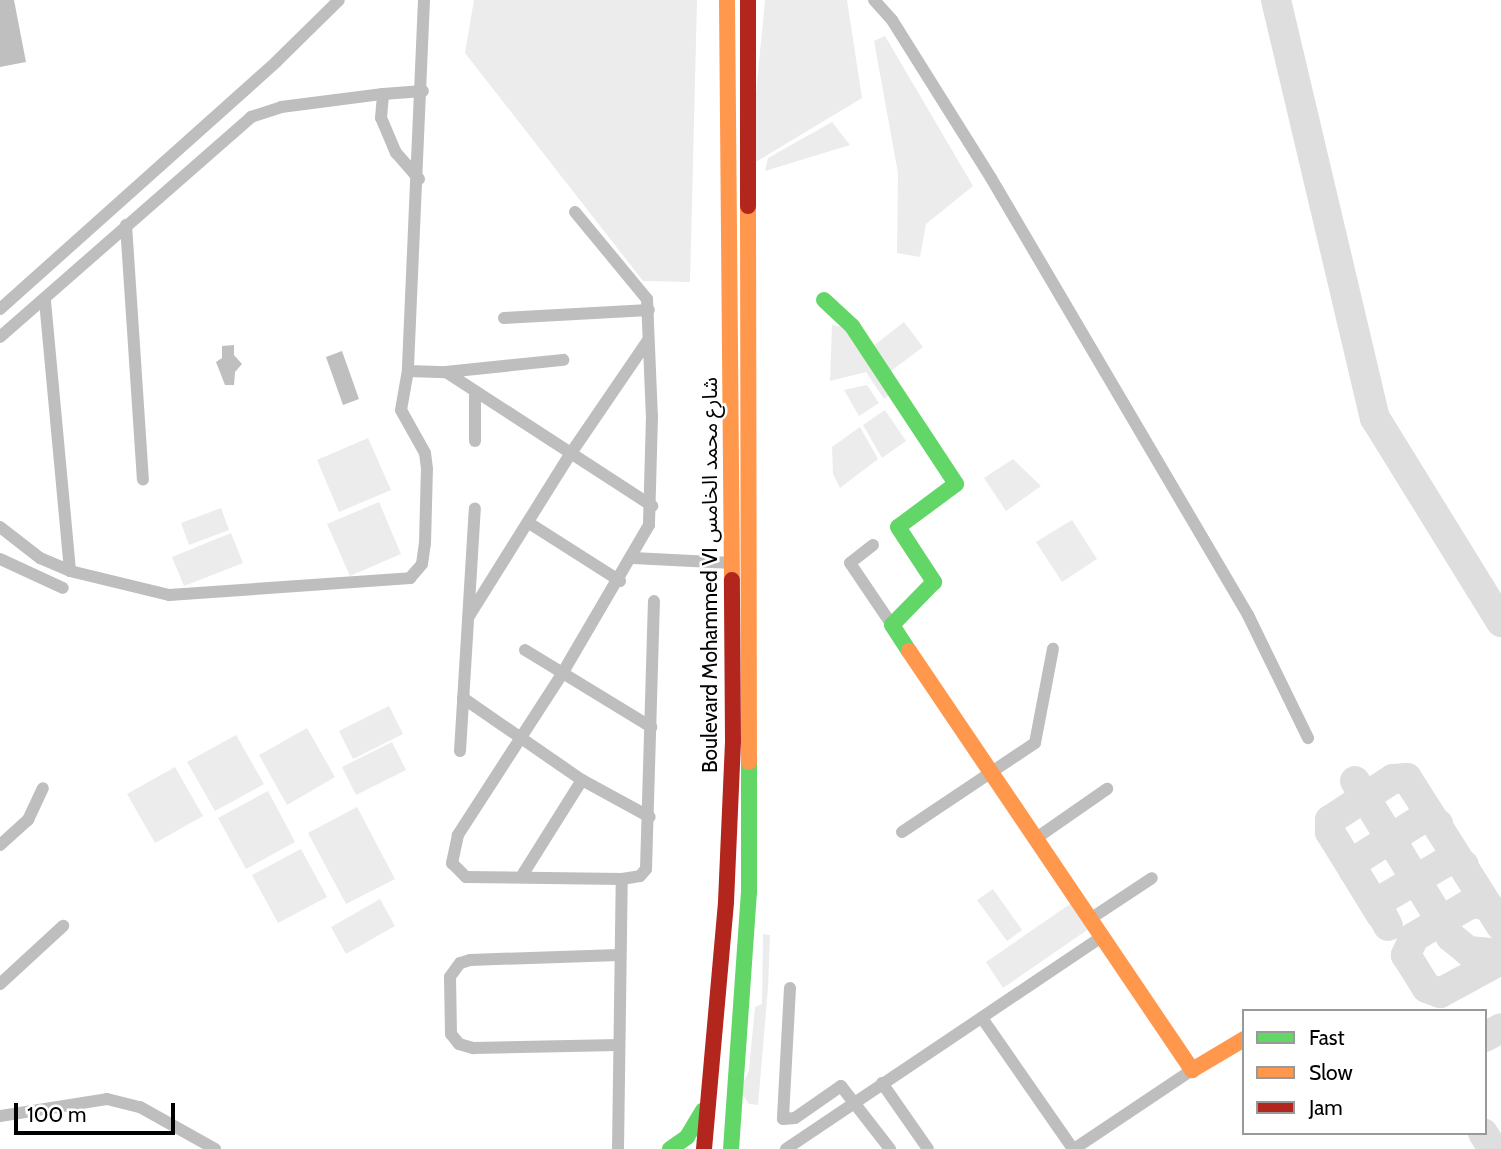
<!DOCTYPE html>
<meta charset="utf-8">
<style>
body{margin:0}
#map{position:relative;width:1501px;height:1149px;overflow:hidden;background:#fff;font-family:Cabin,"Noto Sans Arabic",sans-serif}
div>[style]{position:absolute}
.green>*{inset:0;background:#ececec}
.water>*{inset:0;background:#bfbfbf}
.taxiway>*{height:30px;margin:-15px;padding:0 15px;transform-origin:15px;border-radius:15px;background:#dedede}
.street>*{height:12px;margin:-6px;padding:0 6px;transform-origin:6px;border-radius:6px;background:#bebebe}
.fast>*{height:16px;margin:-8px;padding:0 8px;transform-origin:8px;border-radius:8px;background:#63d668}
.slow>*{height:16px;margin:-8px;padding:0 8px;transform-origin:8px;border-radius:8px;background:#ff974d}
.jam>*{height:16px;margin:-8px;padding:0 8px;transform-origin:8px;border-radius:8px;background:#b3261e}
span{translate:-50% -50%;white-space:nowrap;text-align:center;line-height:1.15;-webkit-text-stroke:5px #fff;paint-order:stroke}
.street-label{font-size:21px;color:#000}
.legend{position:absolute;left:1242px;top:1009px;width:245px;height:126px;box-sizing:border-box;background:#fff;border:2px solid #999;margin:0;padding:9px 12px;list-style:none;font-size:21px;color:#000}
.legend li{display:flex;align-items:center;gap:14px;height:35px}
.legend b{width:35px;border:2px solid #999}
.scale{position:absolute;left:14px;top:1103px;width:161px;height:32px;box-sizing:border-box;border:4px solid #000;border-top:0;padding-left:9px;font-size:21px;line-height:24px;white-space:nowrap;color:#000;-webkit-text-stroke:5px #fff;paint-order:stroke}
</style>
<div id="map">
<div class="green">
<i style="clip-path:polygon(474px 0,697px 0,690px 282px,643px 281px,465px 53px)"></i>
<i style="clip-path:polygon(765px 0,847px 0,862px 98px,749px 166px)"></i>
<i style="clip-path:polygon(885px 36px,973px 186px,926px 224px,920px 257px,897px 253px,898px 173px,874px 41px)"></i>
<i style="clip-path:polygon(832px 122px,850px 145px,765px 171px,768px 158px)"></i>
<i style="clip-path:polygon(904px 322px,923px 347px,891px 371px,872px 347px)"></i>
<i style="clip-path:polygon(832px 325px,843px 327px,890px 395px,884px 399px,866px 372px,830px 381px)"></i>
<i style="clip-path:polygon(867px 385px,879px 403px,859px 416px,844px 390px)"></i>
<i style="clip-path:polygon(885px 410px,906px 441px,882px 458px,863px 425px)"></i>
<i style="clip-path:polygon(860px 427px,878px 459px,840px 488px,833px 474px,832px 447px)"></i>
<i style="clip-path:polygon(368px 438px,391px 490px,339px 512px,317px 460px)"></i>
<i style="clip-path:polygon(1013px 459px,1041px 486px,1006px 511px,984px 478px)"></i>
<i style="clip-path:polygon(379px 502px,401px 554px,350px 576px,327px 524px)"></i>
<i style="clip-path:polygon(221px 508px,229px 530px,189px 545px,181px 523px)"></i>
<i style="clip-path:polygon(1072px 520px,1097px 559px,1062px 582px,1036px 542px)"></i>
<i style="clip-path:polygon(231px 533px,243px 563px,184px 586px,172px 557px)"></i>
<i style="clip-path:polygon(389px 706px,403px 734px,353px 759px,339px 731px)"></i>
<i style="clip-path:polygon(307px 728px,335px 777px,287px 805px,259px 755px)"></i>
<i style="clip-path:polygon(236px 735px,264px 784px,215px 811px,187px 762px)"></i>
<i style="clip-path:polygon(392px 742px,406px 770px,356px 795px,342px 767px)"></i>
<i style="clip-path:polygon(175px 767px,203px 816px,155px 843px,127px 794px)"></i>
<i style="clip-path:polygon(268px 791px,295px 842px,246px 869px,218px 818px)"></i>
<i style="clip-path:polygon(357px 807px,395px 879px,346px 904px,308px 833px)"></i>
<i style="clip-path:polygon(301px 849px,327px 897px,278px 923px,252px 875px)"></i>
<i style="clip-path:polygon(993px 889px,1022px 930px,1007px 941px,977px 900px)"></i>
<i style="clip-path:polygon(380px 899px,395px 926px,346px 954px,331px 927px)"></i>
<i style="clip-path:polygon(1073px 902px,1090px 928px,1003px 988px,986px 962px)"></i>
<i style="clip-path:polygon(763px 934px,770px 935px,768px 988px,758px 1105px,749px 1104px,740px 1091px,749px 1070px,755px 1007px,762px 1004px)"></i>
</div>
<div class="water">
<i style="clip-path:polygon(0 0,14px 0,26px 62px,0 67px)"></i>
<i style="clip-path:polygon(234px 345px,234px 355px,242px 364px,235px 372px,234px 385px,225px 385px,216px 362px,222px 358px,222px 346px)"></i>
<i style="clip-path:polygon(342px 351px,359px 399px,343px 405px,326px 357px)"></i>
</div>
<div class="taxiway">
<i style="left:1276px;top:0;width:430px;rotate:76.7deg"></i>
<i style="left:1375px;top:418px;width:240px;rotate:58.3deg"></i>
<i style="left:1355px;top:781px;width:183px;rotate:58.4deg"></i>
<i style="left:1451px;top:937px;width:22px;rotate:39deg"></i>
<i style="left:1468px;top:951px;width:33px;rotate:5deg"></i>
<i style="left:1354px;top:871px;width:46px;rotate:-121.6deg"></i>
<i style="left:1330px;top:832px;width:12px;rotate:-90deg"></i>
<i style="left:1330px;top:820px;width:75px;rotate:-33.1deg"></i>
<i style="left:1393px;top:779px;width:14px;rotate:-4deg"></i>
<i style="left:1407px;top:778px;width:175px;rotate:57.6deg"></i>
<i style="left:1490px;top:908px;width:12px;rotate:-156deg"></i>
<i style="left:1479px;top:903px;width:11px;rotate:170deg"></i>
<i style="left:1468px;top:905px;width:63px;rotate:149.3deg"></i>
<i style="left:1414px;top:937px;width:20px;rotate:114deg"></i>
<i style="left:1406px;top:955px;width:39px;rotate:58deg"></i>
<i style="left:1427px;top:988px;width:14px;rotate:21deg"></i>
<i style="left:1440px;top:993px;width:69px;rotate:-28.4deg"></i>
<i style="left:1381px;top:915px;width:52px;rotate:-121.5deg"></i>
<i style="left:1354px;top:871px;width:10px;rotate:-84deg"></i>
<i style="left:1355px;top:861px;width:77px;rotate:-32.2deg"></i>
<i style="left:1420px;top:820px;width:8px;rotate:-14deg"></i>
<i style="left:1428px;top:818px;width:12px;rotate:31deg"></i>
<i style="left:1388px;top:926px;width:20px;rotate:-117deg"></i>
<i style="left:1379px;top:908px;width:10px;rotate:-66deg"></i>
<i style="left:1383px;top:899px;width:71px;rotate:-30.5deg"></i>
<i style="left:1444px;top:863px;width:10px;rotate:-17deg"></i>
<i style="left:1454px;top:860px;width:11px;rotate:27deg"></i>
<i style="left:1485px;top:1037px;width:18px;rotate:-29deg"></i>
<i style="left:1483px;top:1133px;width:19px;rotate:58deg"></i>
</div>
<div class="street">
<i style="left:424px;top:0;width:371px;rotate:92.5deg"></i>
<i style="left:408px;top:371px;width:38px;rotate:2deg"></i>
<i style="left:446px;top:372px;width:118px;rotate:-5.9deg"></i>
<i style="left:874px;top:0;width:27px;rotate:48deg"></i>
<i style="left:892px;top:20px;width:186px;rotate:57.9deg"></i>
<i style="left:991px;top:178px;width:507px;rotate:59.54deg"></i>
<i style="left:1248px;top:615px;width:137px;rotate:64deg"></i>
<i style="left:419px;top:179px;width:35px;rotate:-131deg"></i>
<i style="left:396px;top:153px;width:38px;rotate:-113deg"></i>
<i style="left:381px;top:118px;width:24px;rotate:-85deg"></i>
<i style="left:383px;top:94px;width:40px;rotate:-4.3deg"></i>
<i style="left:575px;top:212px;width:113px;rotate:50.4deg"></i>
<i style="left:647px;top:299px;width:117px;rotate:87.6deg"></i>
<i style="left:652px;top:416px;width:109px;rotate:91.6deg"></i>
<i style="left:649px;top:525px;width:173px;rotate:120.3deg"></i>
<i style="left:562px;top:674px;width:192px;rotate:122.9deg"></i>
<i style="left:458px;top:835px;width:29px;rotate:102deg"></i>
<i style="left:452px;top:863px;width:20px;rotate:45deg"></i>
<i style="left:466px;top:877px;width:156px;rotate:0.7deg"></i>
<i style="left:126px;top:225px;width:255px;rotate:86.2deg"></i>
<i style="left:45px;top:301px;width:271px;rotate:84.7deg"></i>
<i style="left:0;top:309px;width:370px;rotate:-41.8deg"></i>
<i style="left:276px;top:62px;width:88px;rotate:-44.5deg"></i>
<i style="left:504px;top:318px;width:145px;rotate:-3.2deg"></i>
<i style="left:0;top:337px;width:334px;rotate:-41.2deg"></i>
<i style="left:251px;top:117px;width:32px;rotate:-18deg"></i>
<i style="left:281px;top:107px;width:103px;rotate:-7.3deg"></i>
<i style="left:446px;top:372px;width:246px;rotate:33deg"></i>
<i style="left:475px;top:441px;width:46px;rotate:-90deg"></i>
<i style="left:529px;top:523px;width:108px;rotate:32.5deg"></i>
<i style="left:0;top:527px;width:51px;rotate:37.8deg"></i>
<i style="left:40px;top:558px;width:33px;rotate:23deg"></i>
<i style="left:70px;top:571px;width:102px;rotate:13.6deg"></i>
<i style="left:169px;top:595px;width:242px;rotate:-4deg"></i>
<i style="left:410px;top:578px;width:18px;rotate:-49deg"></i>
<i style="left:422px;top:564px;width:21px;rotate:-82deg"></i>
<i style="left:425px;top:543px;width:74px;rotate:-88.5deg"></i>
<i style="left:427px;top:469px;width:16px;rotate:-97deg"></i>
<i style="left:425px;top:453px;width:49px;rotate:-119.2deg"></i>
<i style="left:401px;top:410px;width:40px;rotate:-80deg"></i>
<i style="left:873px;top:545px;width:29px;rotate:142deg"></i>
<i style="left:850px;top:563px;width:75px;rotate:55.9deg"></i>
<i style="left:633px;top:558px;width:99px;rotate:2.9deg"></i>
<i style="left:0;top:559px;width:69px;rotate:24.7deg"></i>
<i style="left:469px;top:616px;width:189px;rotate:-58deg"></i>
<i style="left:569px;top:456px;width:140px;rotate:-55.7deg"></i>
<i style="left:525px;top:650px;width:148px;rotate:31.4deg"></i>
<i style="left:463px;top:698px;width:145px;rotate:34.6deg"></i>
<i style="left:582px;top:780px;width:77px;rotate:28.6deg"></i>
<i style="left:460px;top:751px;width:243px;rotate:-86.5deg"></i>
<i style="left:902px;top:832px;width:160px;rotate:-33.8deg"></i>
<i style="left:1035px;top:743px;width:96px;rotate:-79.2deg"></i>
<i style="left:1035px;top:839px;width:88px;rotate:-34.8deg"></i>
<i style="left:0;top:845px;width:38px;rotate:-42deg"></i>
<i style="left:28px;top:820px;width:35px;rotate:-65deg"></i>
<i style="left:523px;top:874px;width:111px;rotate:-57.9deg"></i>
<i style="left:1090px;top:919px;width:74px;rotate:-33.5deg"></i>
<i style="left:619px;top:955px;width:149px;rotate:178.1deg"></i>
<i style="left:470px;top:960px;width:10px;rotate:163deg"></i>
<i style="left:460px;top:963px;width:17px;rotate:126deg"></i>
<i style="left:450px;top:977px;width:57px;rotate:89deg"></i>
<i style="left:451px;top:1034px;width:13px;rotate:51deg"></i>
<i style="left:459px;top:1044px;width:15px;rotate:16deg"></i>
<i style="left:473px;top:1048px;width:146px;rotate:-1.2deg"></i>
<i style="left:0;top:984px;width:86px;rotate:-42.6deg"></i>
<i style="left:790px;top:988px;width:131px;rotate:93.1deg"></i>
<i style="left:783px;top:1119px;width:12px;rotate:-5deg"></i>
<i style="left:795px;top:1118px;width:56px;rotate:-34.8deg"></i>
<i style="left:841px;top:1086px;width:80px;rotate:52.1deg"></i>
<i style="left:982px;top:1018px;width:160px;rotate:55.2deg"></i>
<i style="left:882px;top:1083px;width:80px;rotate:55.1deg"></i>
<i style="left:0;top:1116px;width:108px;rotate:-9deg"></i>
<i style="left:107px;top:1099px;width:34px;rotate:14deg"></i>
<i style="left:140px;top:1107px;width:86px;rotate:29.2deg"></i>
<i style="left:618px;top:1149px;width:270px;rotate:-89.2deg"></i>
<i style="left:622px;top:879px;width:18px;rotate:-9deg"></i>
<i style="left:640px;top:876px;width:9px;rotate:-49deg"></i>
<i style="left:646px;top:869px;width:268px;rotate:-88.3deg"></i>
<i style="left:786px;top:1149px;width:381px;rotate:-33.9deg"></i>
<i style="left:1074px;top:1149px;width:142px;rotate:-33.8deg"></i>
</div>
<div class="fast">
<i style="left:824px;top:300px;width:38px;rotate:43deg"></i>
<i style="left:852px;top:326px;width:189px;rotate:56.6deg"></i>
<i style="left:956px;top:484px;width:72px;rotate:143.4deg"></i>
<i style="left:898px;top:527px;width:66px;rotate:56.8deg"></i>
<i style="left:934px;top:582px;width:60px;rotate:134.3deg"></i>
<i style="left:892px;top:625px;width:31px;rotate:57deg"></i>
<i style="left:670px;top:1149px;width:21px;rotate:-35deg"></i>
<i style="left:687px;top:1137px;width:31px;rotate:-59deg"></i>
<i style="left:731px;top:1149px;width:259px;rotate:-86deg"></i>
<i style="left:749px;top:891px;width:129px;rotate:-90deg"></i>
</div>
<div class="slow">
<i style="left:727px;top:0;width:580px;rotate:89.51deg"></i>
<i style="left:748px;top:206px;width:556px;rotate:89.9deg"></i>
<i style="left:909px;top:651px;width:506px;rotate:55.96deg"></i>
<i style="left:1192px;top:1070px;width:61px;rotate:-30.8deg"></i>
</div>
<div class="jam">
<i style="left:748px;top:0;width:206px;rotate:90deg"></i>
<i style="left:704px;top:1149px;width:248px;rotate:-84.9deg"></i>
<i style="left:726px;top:902px;width:161px;rotate:-87.5deg"></i>
<i style="left:733px;top:741px;width:161px;rotate:-90.4deg"></i>
</div>
<div class="street-label">
<span style="left:710px;top:575px;rotate:-90deg">Boulevard Mohammed VI شارع محمد الخامس</span>
</div>
<ul class="legend">
<li><b style="height:9px;background:#63d668"></b>Fast</li>
<li><b style="height:9px;background:#ff974d"></b>Slow</li>
<li><b style="height:9px;background:#b3261e"></b>Jam</li>
</ul>
<div class="scale">100 m</div>
</div>
